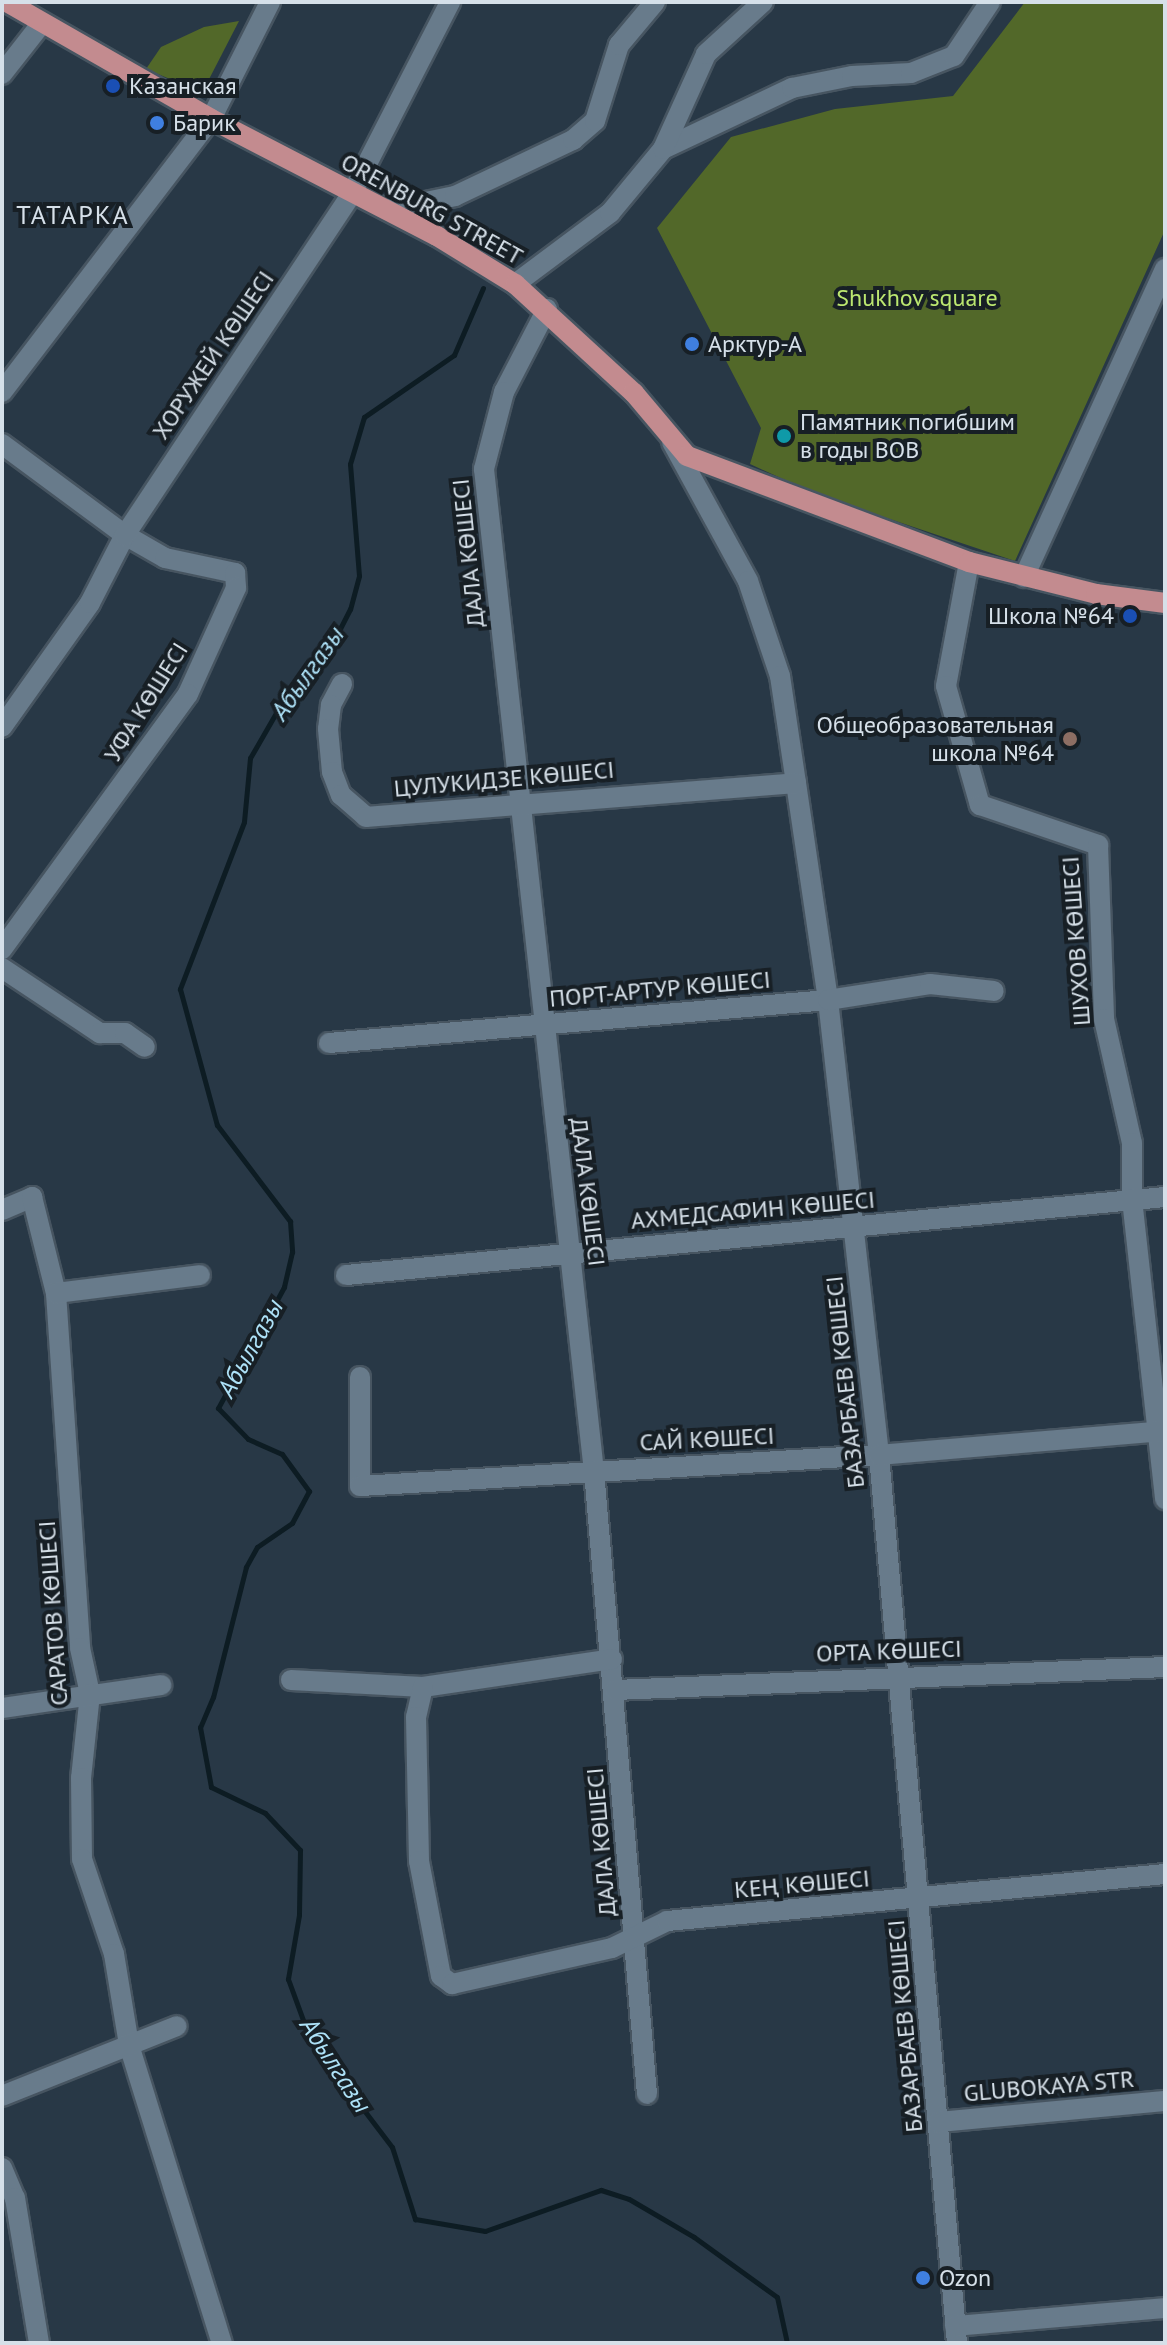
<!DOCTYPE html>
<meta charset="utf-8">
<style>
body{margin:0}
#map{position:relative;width:1167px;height:2345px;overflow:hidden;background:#283846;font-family:"PT Sans",sans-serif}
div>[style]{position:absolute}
.green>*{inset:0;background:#526829}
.stream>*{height:5px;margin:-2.5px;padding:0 2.5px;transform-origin:2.5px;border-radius:2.5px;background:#0d1c23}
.roads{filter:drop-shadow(2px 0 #475561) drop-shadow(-2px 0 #475561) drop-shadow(0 2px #475561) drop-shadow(0 -2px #475561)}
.minor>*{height:20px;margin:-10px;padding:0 10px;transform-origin:10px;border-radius:10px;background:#687b8b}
.major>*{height:20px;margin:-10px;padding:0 10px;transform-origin:10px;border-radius:10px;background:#c38b8f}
.dots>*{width:22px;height:22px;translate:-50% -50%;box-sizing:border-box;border:4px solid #171f25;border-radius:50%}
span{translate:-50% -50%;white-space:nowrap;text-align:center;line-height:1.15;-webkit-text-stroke:8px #171f25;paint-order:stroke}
.poi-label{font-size:24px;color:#d6e0e9}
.left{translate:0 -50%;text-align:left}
.right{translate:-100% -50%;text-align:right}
.street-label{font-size:24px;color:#d6e0e9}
.park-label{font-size:24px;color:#bce770}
.neighbourhood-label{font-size:26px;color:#d6e0e9;letter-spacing:2px}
.water-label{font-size:26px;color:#ade1f7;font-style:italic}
.frame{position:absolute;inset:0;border:4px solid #d6e0e9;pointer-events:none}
</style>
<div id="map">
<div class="green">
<i style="clip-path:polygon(1025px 2px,1165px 2px,1165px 230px,1015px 561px,818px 495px,750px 464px,761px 428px,657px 228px,731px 137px,835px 109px,953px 96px)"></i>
<i style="clip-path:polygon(239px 21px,205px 87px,196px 90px,146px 69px,161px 47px,204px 27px)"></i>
</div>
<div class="stream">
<i style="left:483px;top:288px;width:73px;rotate:113.4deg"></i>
<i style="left:454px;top:355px;width:109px;rotate:145.4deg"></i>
<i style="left:364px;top:417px;width:49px;rotate:106.6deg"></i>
<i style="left:350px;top:464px;width:112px;rotate:85.4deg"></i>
<i style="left:359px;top:576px;width:34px;rotate:105deg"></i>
<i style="left:350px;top:609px;width:33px;rotate:117deg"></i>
<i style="left:335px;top:638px;width:64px;rotate:132.5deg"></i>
<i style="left:292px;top:685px;width:84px;rotate:119.9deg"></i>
<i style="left:250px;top:758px;width:64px;rotate:95.4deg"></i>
<i style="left:244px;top:822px;width:179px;rotate:111deg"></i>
<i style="left:180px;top:989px;width:141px;rotate:74.8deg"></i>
<i style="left:217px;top:1125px;width:121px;rotate:52.8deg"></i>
<i style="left:290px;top:1221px;width:31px;rotate:86deg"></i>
<i style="left:292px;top:1252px;width:36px;rotate:103deg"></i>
<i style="left:284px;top:1287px;width:138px;rotate:118.6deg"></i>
<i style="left:218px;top:1408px;width:43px;rotate:45.9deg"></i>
<i style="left:248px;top:1439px;width:37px;rotate:24deg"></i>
<i style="left:282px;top:1454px;width:46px;rotate:53.9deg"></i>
<i style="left:309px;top:1491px;width:36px;rotate:118deg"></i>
<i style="left:292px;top:1523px;width:42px;rotate:145.6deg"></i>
<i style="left:257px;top:1547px;width:23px;rotate:119deg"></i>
<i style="left:246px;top:1567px;width:134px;rotate:104.2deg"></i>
<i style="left:213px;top:1697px;width:33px;rotate:113deg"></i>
<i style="left:200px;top:1727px;width:61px;rotate:79.6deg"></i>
<i style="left:211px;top:1787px;width:60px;rotate:25.7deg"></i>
<i style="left:265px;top:1813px;width:51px;rotate:46.6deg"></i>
<i style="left:300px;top:1850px;width:65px;rotate:90.9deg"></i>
<i style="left:299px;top:1915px;width:65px;rotate:99.8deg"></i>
<i style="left:288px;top:1979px;width:55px;rotate:69.9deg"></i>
<i style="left:307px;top:2031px;width:72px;rotate:50.1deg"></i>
<i style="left:353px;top:2086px;width:20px;rotate:70deg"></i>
<i style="left:360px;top:2105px;width:53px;rotate:52.7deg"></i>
<i style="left:392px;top:2147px;width:76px;rotate:72.3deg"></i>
<i style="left:415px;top:2219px;width:71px;rotate:9.7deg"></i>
<i style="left:485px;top:2231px;width:123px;rotate:-19.5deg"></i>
<i style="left:601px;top:2190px;width:29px;rotate:18deg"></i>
<i style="left:629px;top:2199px;width:75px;rotate:30.3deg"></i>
<i style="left:694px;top:2237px;width:102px;rotate:35.9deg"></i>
<i style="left:777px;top:2297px;width:47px;rotate:77.7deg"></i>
</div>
<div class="roads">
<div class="minor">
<i style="left:2px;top:74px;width:65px;rotate:-51.9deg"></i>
<i style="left:663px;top:149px;width:143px;rotate:-25.3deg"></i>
<i style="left:792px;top:88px;width:61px;rotate:-11.3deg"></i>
<i style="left:852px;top:76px;width:59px;rotate:-2.9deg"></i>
<i style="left:911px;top:73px;width:46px;rotate:-21.6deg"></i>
<i style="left:954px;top:56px;width:65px;rotate:-56.3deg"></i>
<i style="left:387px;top:210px;width:69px;rotate:-11.6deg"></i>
<i style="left:455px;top:196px;width:131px;rotate:-25.4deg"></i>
<i style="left:573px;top:140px;width:29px;rotate:-41deg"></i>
<i style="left:595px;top:121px;width:80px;rotate:-72.5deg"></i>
<i style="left:619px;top:45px;width:56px;rotate:-50.1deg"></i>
<i style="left:515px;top:284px;width:119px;rotate:-36.8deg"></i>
<i style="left:610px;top:213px;width:83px;rotate:-50.4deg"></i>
<i style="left:663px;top:149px;width:104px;rotate:-65.6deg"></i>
<i style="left:706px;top:54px;width:77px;rotate:-42.4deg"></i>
<i style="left:547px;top:309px;width:93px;rotate:117.4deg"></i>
<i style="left:504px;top:392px;width:80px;rotate:104.6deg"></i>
<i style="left:484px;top:469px;width:1008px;rotate:83.74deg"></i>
<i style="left:594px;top:1471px;width:625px;rotate:85.14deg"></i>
<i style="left:2px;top:392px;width:344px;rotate:-52.6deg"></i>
<i style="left:211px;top:119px;width:131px;rotate:-63.2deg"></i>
<i style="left:672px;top:442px;width:158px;rotate:61.3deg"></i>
<i style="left:748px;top:581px;width:100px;rotate:71.4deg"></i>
<i style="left:780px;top:676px;width:108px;rotate:81.5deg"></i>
<i style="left:796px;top:783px;width:219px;rotate:81.6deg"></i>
<i style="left:828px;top:1000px;width:458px;rotate:83.6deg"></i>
<i style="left:879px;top:1455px;width:891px;rotate:84.98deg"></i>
<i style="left:2px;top:444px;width:153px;rotate:36.5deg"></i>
<i style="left:125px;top:535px;width:46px;rotate:29.9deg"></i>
<i style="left:165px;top:558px;width:72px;rotate:12.1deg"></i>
<i style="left:235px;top:573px;width:15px;rotate:86deg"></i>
<i style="left:236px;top:588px;width:116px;rotate:114.4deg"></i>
<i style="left:188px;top:694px;width:316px;rotate:126.1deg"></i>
<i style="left:969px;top:562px;width:126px;rotate:100.5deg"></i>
<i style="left:946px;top:686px;width:124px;rotate:74.1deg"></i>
<i style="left:980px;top:805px;width:125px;rotate:18.7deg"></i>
<i style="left:1098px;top:845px;width:174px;rotate:88deg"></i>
<i style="left:1104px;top:1019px;width:127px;rotate:77.3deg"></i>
<i style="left:1132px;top:1143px;width:56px;rotate:90deg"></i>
<i style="left:1132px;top:1199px;width:302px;rotate:83.7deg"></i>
<i style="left:1024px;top:577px;width:339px;rotate:-65.4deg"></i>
<i style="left:342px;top:684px;width:24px;rotate:118deg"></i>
<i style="left:331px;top:705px;width:24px;rotate:97deg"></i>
<i style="left:328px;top:729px;width:43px;rotate:84.7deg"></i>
<i style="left:332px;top:772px;width:25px;rotate:69deg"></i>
<i style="left:341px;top:795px;width:33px;rotate:41deg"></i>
<i style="left:366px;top:817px;width:431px;rotate:-4.5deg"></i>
<i style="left:2px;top:727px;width:152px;rotate:-54.6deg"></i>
<i style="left:90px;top:603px;width:76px;rotate:-62.8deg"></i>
<i style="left:125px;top:535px;width:410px;rotate:-56.4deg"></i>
<i style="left:352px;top:193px;width:215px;rotate:-62.8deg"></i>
<i style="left:2px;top:968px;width:118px;rotate:33.6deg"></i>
<i style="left:100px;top:1033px;width:25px"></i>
<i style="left:125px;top:1033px;width:24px;rotate:35deg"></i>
<i style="left:329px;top:1043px;width:501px;rotate:-4.93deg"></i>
<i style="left:828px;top:1000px;width:103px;rotate:-8.9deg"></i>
<i style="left:930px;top:984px;width:64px;rotate:6.2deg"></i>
<i style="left:2px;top:1210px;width:33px;rotate:-23deg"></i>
<i style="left:32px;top:1197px;width:99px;rotate:76deg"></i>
<i style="left:56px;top:1293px;width:356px;rotate:86.1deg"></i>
<i style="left:80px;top:1648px;width:47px;rotate:77.7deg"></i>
<i style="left:90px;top:1694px;width:84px;rotate:96.1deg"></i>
<i style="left:81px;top:1778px;width:81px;rotate:89.3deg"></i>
<i style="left:82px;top:1859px;width:100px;rotate:71.4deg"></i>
<i style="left:114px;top:1954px;width:92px;rotate:80.6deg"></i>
<i style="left:129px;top:2045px;width:312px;rotate:72.7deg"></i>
<i style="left:346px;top:1275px;width:823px;rotate:-5.44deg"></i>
<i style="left:56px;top:1293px;width:145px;rotate:-7.1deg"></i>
<i style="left:360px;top:1377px;width:109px;rotate:90deg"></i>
<i style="left:360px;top:1486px;width:520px;rotate:-3.42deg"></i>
<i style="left:879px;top:1455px;width:287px;rotate:-4.8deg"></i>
<i style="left:291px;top:1680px;width:132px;rotate:3deg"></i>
<i style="left:423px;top:1687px;width:191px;rotate:-8.4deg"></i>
<i style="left:423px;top:1687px;width:31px;rotate:103deg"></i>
<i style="left:416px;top:1717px;width:144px;rotate:88.8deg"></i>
<i style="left:419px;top:1861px;width:117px;rotate:79.2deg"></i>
<i style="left:441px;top:1976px;width:14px;rotate:36deg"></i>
<i style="left:452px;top:1984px;width:164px;rotate:-12.7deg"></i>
<i style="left:612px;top:1948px;width:61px;rotate:-26.1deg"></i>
<i style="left:667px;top:1921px;width:500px;rotate:-5.39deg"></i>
<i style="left:615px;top:1690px;width:550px;rotate:-2.39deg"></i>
<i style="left:2px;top:1708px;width:161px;rotate:-8.2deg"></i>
<i style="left:2px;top:2096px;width:188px;rotate:-21.8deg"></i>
<i style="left:938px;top:2122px;width:228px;rotate:-5.3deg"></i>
<i style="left:2px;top:2168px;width:33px;rotate:67deg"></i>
<i style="left:15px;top:2198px;width:147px;rotate:80.6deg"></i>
<i style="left:955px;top:2326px;width:211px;rotate:-4.9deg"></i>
</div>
<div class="major">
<i style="left:7px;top:2px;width:235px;rotate:29.8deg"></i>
<i style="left:211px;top:119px;width:254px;rotate:27.4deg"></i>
<i style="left:437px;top:236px;width:92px;rotate:31.6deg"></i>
<i style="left:515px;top:284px;width:161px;rotate:42.5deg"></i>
<i style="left:634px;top:393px;width:82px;rotate:49.9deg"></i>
<i style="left:687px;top:456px;width:301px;rotate:20.6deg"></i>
<i style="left:969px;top:562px;width:131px;rotate:14.1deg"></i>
<i style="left:1096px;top:594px;width:70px;rotate:7.4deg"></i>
</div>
</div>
<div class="dots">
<i style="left:113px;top:86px;background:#1a4fb4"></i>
<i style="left:157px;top:123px;background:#3f7fe0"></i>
<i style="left:692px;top:344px;background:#3f7fe0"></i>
<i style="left:784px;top:436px;background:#0f9aa8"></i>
<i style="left:1130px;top:616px;background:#1a4fb4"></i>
<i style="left:1070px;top:739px;background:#8d6e63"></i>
<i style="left:923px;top:2278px;background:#3f7fe0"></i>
</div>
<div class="poi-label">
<span class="left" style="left:129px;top:86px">Казанская</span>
<span class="left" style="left:173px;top:123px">Барик</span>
<span class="left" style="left:708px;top:344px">Арктур-А</span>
<span class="left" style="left:800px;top:436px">Памятник погибшим<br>в годы ВОВ</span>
<span class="right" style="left:1114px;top:616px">Школа №64</span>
<span class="right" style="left:1054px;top:739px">Общеобразовательная<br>школа №64</span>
<span class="left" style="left:939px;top:2278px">Ozon</span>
</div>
<div class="street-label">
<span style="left:432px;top:209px;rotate:29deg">ORENBURG STREET</span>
<span style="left:213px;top:355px;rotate:-56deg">ХОРУЖЕЙ КӨШЕСІ</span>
<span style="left:468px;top:553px;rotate:-96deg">ДАЛА КӨШЕСІ</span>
<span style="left:146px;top:702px;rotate:-58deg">УФА КӨШЕСІ</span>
<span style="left:504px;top:779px;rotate:-5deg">ЦУЛУКИДЗЕ КӨШЕСІ</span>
<span style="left:1076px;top:941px;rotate:-94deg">ШУХОВ КӨШЕСІ</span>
<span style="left:660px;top:989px;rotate:-5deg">ПОРТ-АРТУР КӨШЕСІ</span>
<span style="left:588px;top:1192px;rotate:83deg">ДАЛА КӨШЕСІ</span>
<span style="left:753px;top:1210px;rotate:-5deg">АХМЕДСАФИН КӨШЕСІ</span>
<span style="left:845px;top:1382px;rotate:-96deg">БАЗАРБАЕВ КӨШЕСІ</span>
<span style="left:707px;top:1439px;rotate:-3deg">САЙ КӨШЕСІ</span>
<span style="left:53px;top:1613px;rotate:-94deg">САРАТОВ КӨШЕСІ</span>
<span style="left:889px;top:1651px;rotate:-2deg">ОРТА КӨШЕСІ</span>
<span style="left:601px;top:1842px;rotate:-95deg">ДАЛА КӨШЕСІ</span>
<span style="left:802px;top:1884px;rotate:-5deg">КЕҢ КӨШЕСІ</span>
<span style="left:905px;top:2026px;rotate:-95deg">БАЗАРБАЕВ КӨШЕСІ</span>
<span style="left:1049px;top:2086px;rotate:-5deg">GLUBOKAYA STR</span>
</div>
<div class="park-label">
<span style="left:917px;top:298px">Shukhov square</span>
</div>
<div class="neighbourhood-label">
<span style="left:73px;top:215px">ТАТАРКА</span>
</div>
<div class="water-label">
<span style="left:307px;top:673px;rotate:-55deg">Абылгазы</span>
<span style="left:250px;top:1348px;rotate:-61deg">Абылгазы</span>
<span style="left:336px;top:2065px;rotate:57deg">Абылгазы</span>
</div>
<div class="frame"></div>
</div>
